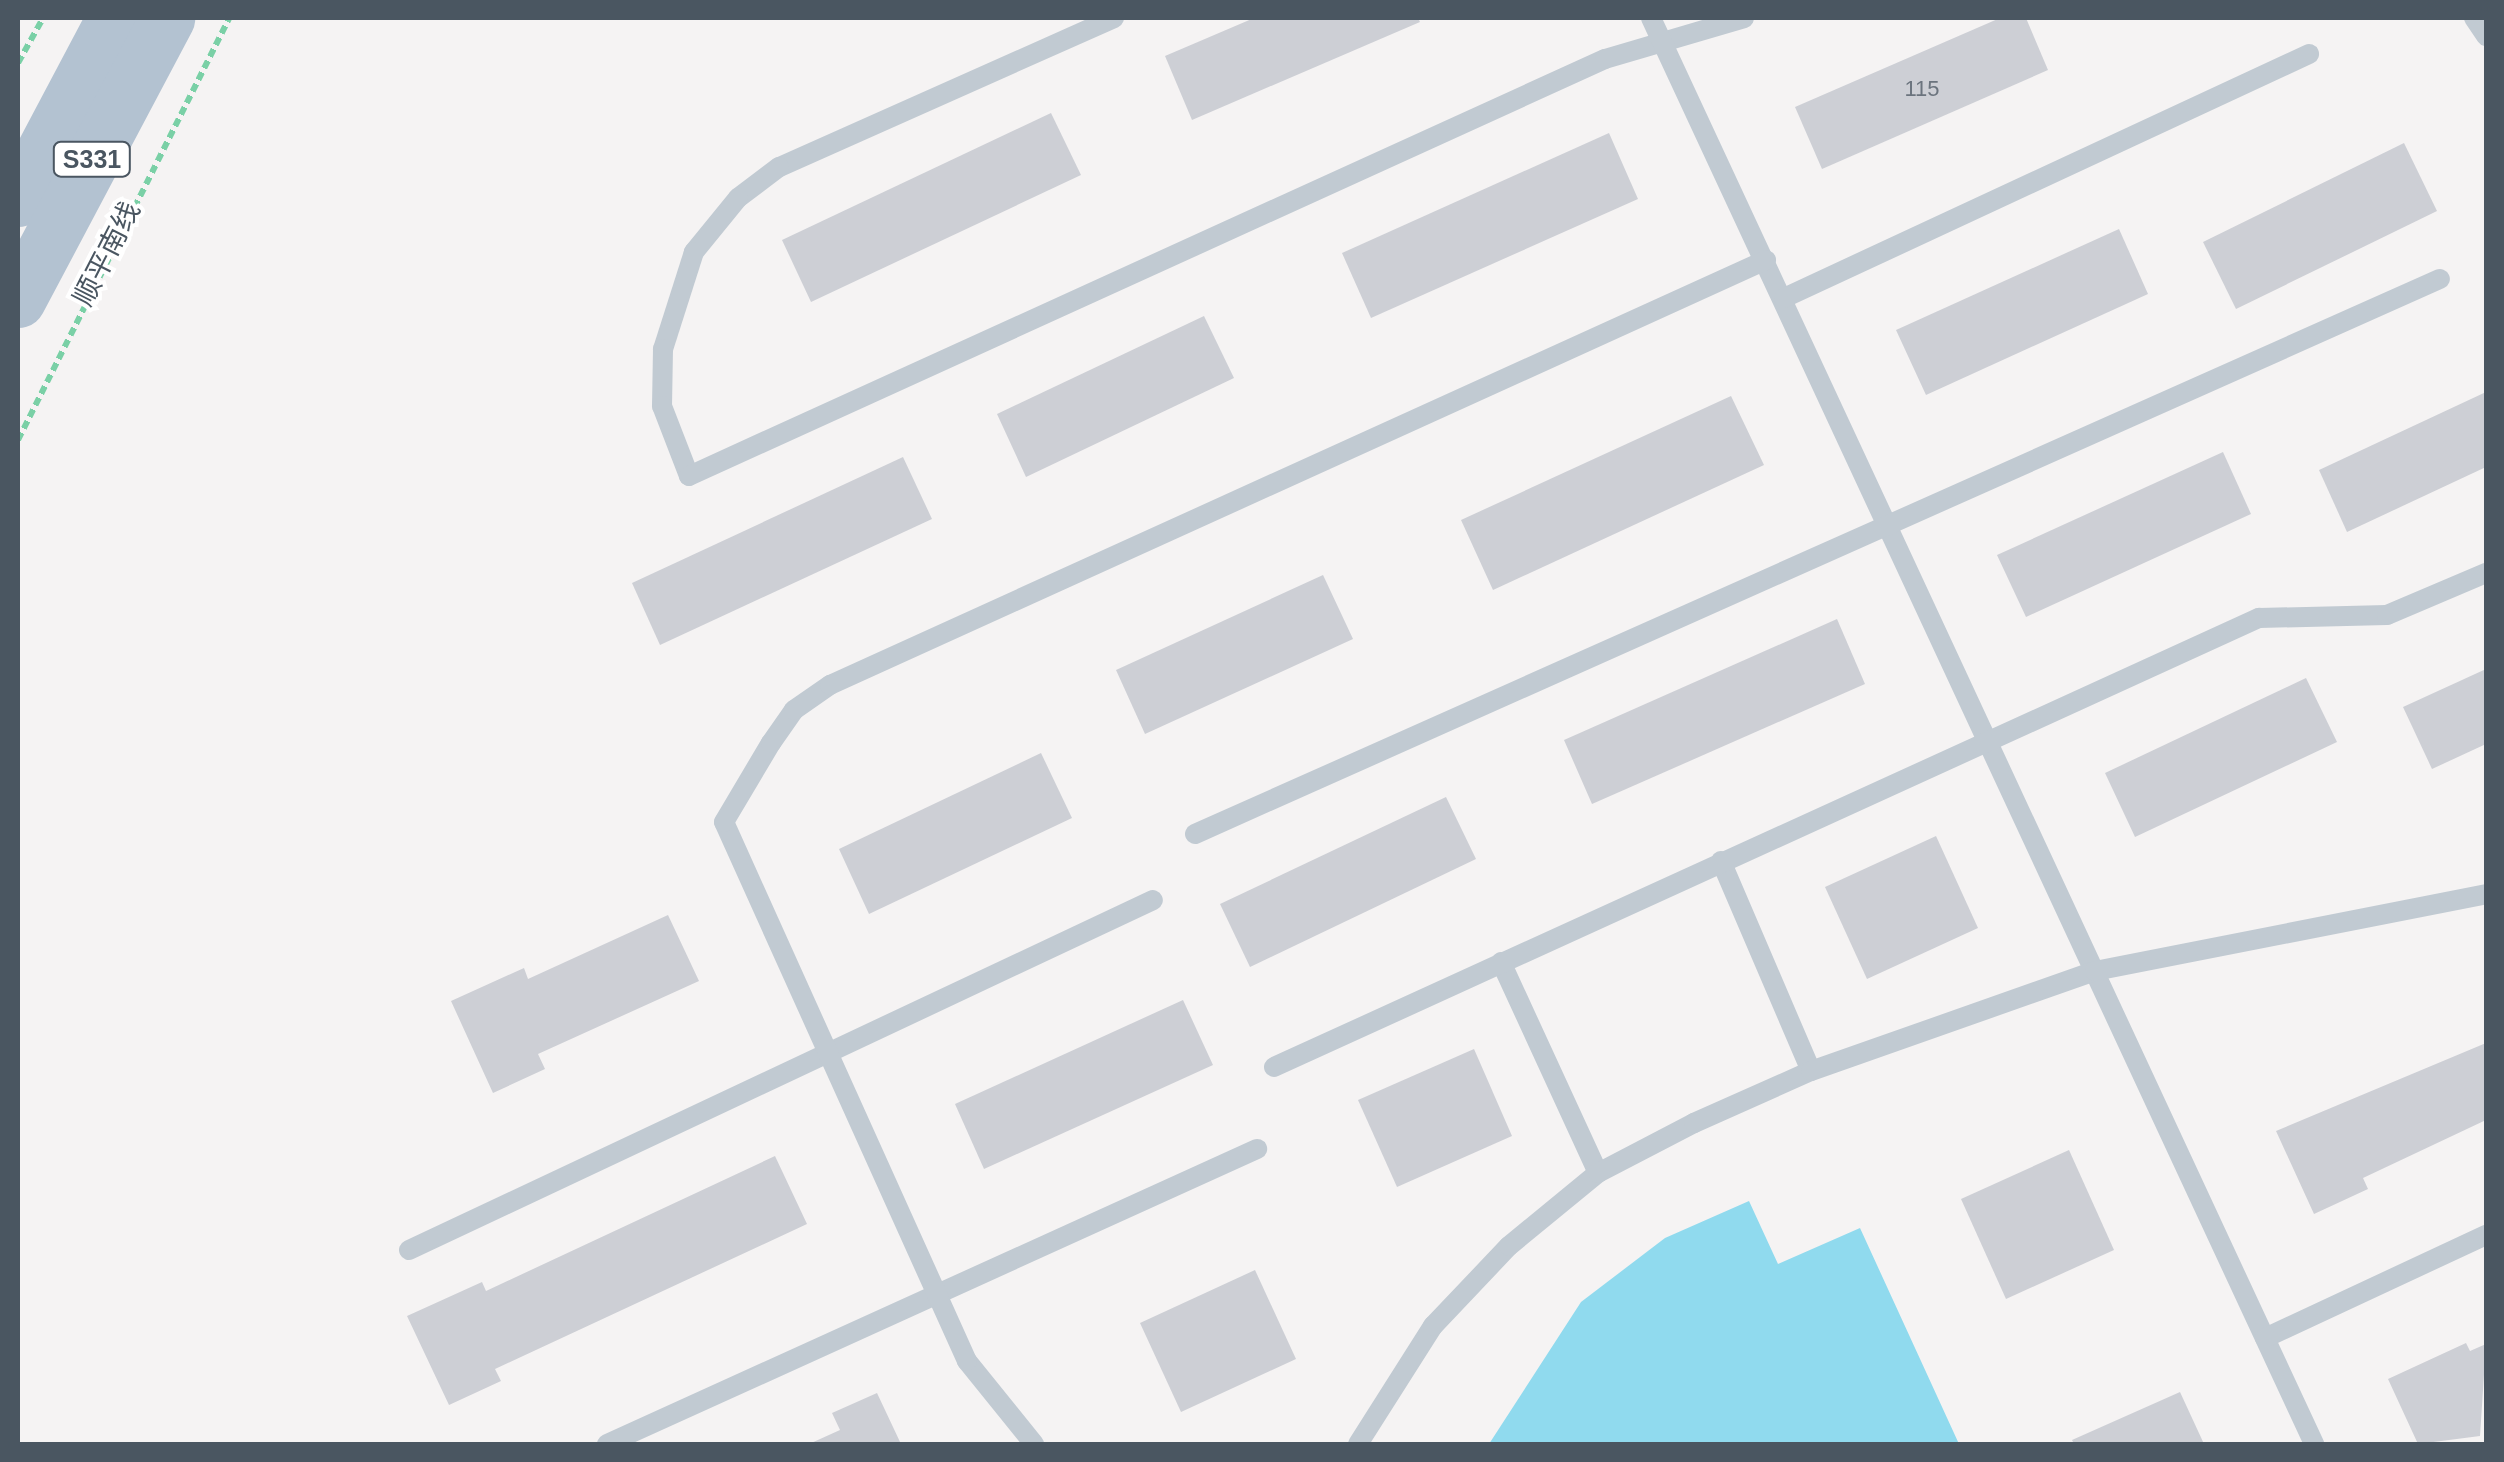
<!DOCTYPE html>
<meta charset="utf-8">
<style>
body{margin:0}
#map{position:relative;width:2504px;height:1462px;overflow:hidden;background:#f5f3f3;font-family:Helvetica,"Noto Sans SC",sans-serif}
div>[style]{position:absolute}
.water>*{inset:0;background:#90daee}
.building>*{inset:0;background:#cdcfd5}
.path>*{height:6px;margin-top:-3px;transform-origin:0;background:repeating-linear-gradient(90deg,#7ad0a6 0 8px,transparent 0 13px)}
.lane>*{height:20px;margin:-10px;padding:0 10px;transform-origin:10px;border-radius:10px;background:#c1cad2}
.primary>*{height:55px;margin:-27.5px;padding:0 27.5px;transform-origin:27.5px;border-radius:27.5px;background:#b3c2d1}
span{translate:-50% -50%;white-space:nowrap;text-align:center;line-height:1.15;-webkit-text-stroke:8px #fff;paint-order:stroke}
.number-label{font-size:22px;color:#6b747e}
.number-label span{-webkit-text-stroke-width:0}
.shield-label span{padding:2px 8px;background:#fff;border:2px solid;border-radius:8px;-webkit-text-stroke-width:0}
.shield-label{font-size:25px;color:#4a5661;font-weight:700}
.street-label{font-size:28px;color:#4a5661}
.frame{position:absolute;inset:0;border:20px solid #4a5661;pointer-events:none}
</style>
<div id="map">
<div class="water">
<i style="clip-path:polygon(1749px 1201px,1778px 1264px,1860px 1228px,1959px 1444px,1489px 1444px,1581px 1302px,1665px 1238px)"></i>
</div>
<div class="building">
<i style="clip-path:polygon(1254px 18px,1418px 18px,1420px 22px,1192px 120px,1165px 56px)"></i>
<i style="clip-path:polygon(2000px 18px,2026px 18px,2048px 70px,1822px 169px,1795px 107px)"></i>
<i style="clip-path:polygon(1051px 113px,1081px 175px,811px 302px,782px 240px)"></i>
<i style="clip-path:polygon(1609px 133px,1638px 199px,1371px 318px,1342px 253px)"></i>
<i style="clip-path:polygon(2404px 143px,2437px 211px,2236px 309px,2203px 242px)"></i>
<i style="clip-path:polygon(2119px 229px,2148px 294px,1926px 395px,1896px 330px)"></i>
<i style="clip-path:polygon(1204px 316px,1234px 378px,1026px 477px,997px 414px)"></i>
<i style="clip-path:polygon(2486px 392px,2486px 467px,2347px 532px,2319px 470px)"></i>
<i style="clip-path:polygon(1731px 396px,1764px 465px,1493px 590px,1461px 520px)"></i>
<i style="clip-path:polygon(2223px 452px,2251px 514px,2026px 617px,1997px 555px)"></i>
<i style="clip-path:polygon(903px 457px,932px 519px,660px 645px,632px 583px)"></i>
<i style="clip-path:polygon(1323px 575px,1353px 639px,1145px 734px,1116px 670px)"></i>
<i style="clip-path:polygon(1837px 619px,1865px 684px,1592px 804px,1564px 740px)"></i>
<i style="clip-path:polygon(2486px 669px,2486px 744px,2432px 769px,2403px 707px)"></i>
<i style="clip-path:polygon(2306px 678px,2337px 742px,2135px 837px,2105px 773px)"></i>
<i style="clip-path:polygon(1041px 753px,1072px 818px,869px 914px,839px 849px)"></i>
<i style="clip-path:polygon(1446px 797px,1476px 859px,1250px 967px,1220px 904px)"></i>
<i style="clip-path:polygon(1936px 836px,1978px 928px,1867px 979px,1825px 887px)"></i>
<i style="clip-path:polygon(668px 915px,699px 981px,538px 1054px,545px 1069px,493px 1093px,451px 1001px,524px 968px,528px 979px)"></i>
<i style="clip-path:polygon(1183px 1000px,1213px 1065px,984px 1169px,955px 1104px)"></i>
<i style="clip-path:polygon(2486px 1043px,2486px 1120px,2363px 1178px,2368px 1189px,2314px 1214px,2276px 1131px)"></i>
<i style="clip-path:polygon(1474px 1049px,1512px 1136px,1397px 1187px,1358px 1100px)"></i>
<i style="clip-path:polygon(2069px 1150px,2114px 1250px,2006px 1299px,1961px 1199px)"></i>
<i style="clip-path:polygon(775px 1156px,807px 1224px,495px 1369px,501px 1381px,449px 1405px,407px 1316px,482px 1282px,486px 1291px)"></i>
<i style="clip-path:polygon(1255px 1270px,1296px 1359px,1181px 1412px,1140px 1323px)"></i>
<i style="clip-path:polygon(2466px 1343px,2470px 1351px,2486px 1344px,2480px 1436px,2418px 1444px,2388px 1379px)"></i>
<i style="clip-path:polygon(2180px 1392px,2204px 1444px,2074px 1444px,2072px 1440px)"></i>
<i style="clip-path:polygon(877px 1393px,901px 1444px,809px 1444px,840px 1430px,832px 1413px)"></i>
</div>
<div class="path">
<i style="left:18px;top:63px;width:51px;rotate:-60.9deg"></i>
<i style="left:18px;top:440px;width:472px;rotate:-63.4deg"></i>
</div>
<div class="lane">
<i style="left:1114px;top:18px;width:367px;rotate:156deg"></i>
<i style="left:779px;top:167px;width:51px;rotate:142.9deg"></i>
<i style="left:738px;top:198px;width:70px;rotate:129.2deg"></i>
<i style="left:694px;top:252px;width:102px;rotate:107.7deg"></i>
<i style="left:663px;top:349px;width:57px;rotate:91deg"></i>
<i style="left:662px;top:406px;width:75px;rotate:68.9deg"></i>
<i style="left:689px;top:476px;width:1006px;rotate:-24.48deg"></i>
<i style="left:1605px;top:59px;width:145px;rotate:-16.4deg"></i>
<i style="left:1651px;top:18px;width:1573px;rotate:65.06deg"></i>
<i style="left:2474px;top:18px;width:22px;rotate:56deg"></i>
<i style="left:1784px;top:298px;width:579px;rotate:-24.93deg"></i>
<i style="left:1195px;top:834px;width:1363px;rotate:-24.03deg"></i>
<i style="left:1721px;top:861px;width:228px;rotate:66.8deg"></i>
<i style="left:1501px;top:962px;width:232px;rotate:65.3deg"></i>
<i style="left:1274px;top:1067px;width:1083px;rotate:-24.51deg"></i>
<i style="left:2259px;top:618px;width:128px;rotate:-1.3deg"></i>
<i style="left:2387px;top:615px;width:108px;rotate:-23deg"></i>
<i style="left:409px;top:1250px;width:822px;rotate:-25.19deg"></i>
<i style="left:2265px;top:1338px;width:244px;rotate:-25deg"></i>
<i style="left:607px;top:1444px;width:714px;rotate:-24.41deg"></i>
<i style="left:1034px;top:1444px;width:107px;rotate:-128.9deg"></i>
<i style="left:967px;top:1361px;width:591px;rotate:-114.27deg"></i>
<i style="left:724px;top:822px;width:92px;rotate:-59.3deg"></i>
<i style="left:771px;top:743px;width:40px;rotate:-55.1deg"></i>
<i style="left:794px;top:710px;width:44px;rotate:-34.8deg"></i>
<i style="left:830px;top:685px;width:1028px;rotate:-24.42deg"></i>
<i style="left:1358px;top:1444px;width:140px;rotate:-57.6deg"></i>
<i style="left:1433px;top:1326px;width:110px;rotate:-46.5deg"></i>
<i style="left:1509px;top:1246px;width:115px;rotate:-39.4deg"></i>
<i style="left:1598px;top:1173px;width:108px;rotate:-27.5deg"></i>
<i style="left:1694px;top:1123px;width:128px;rotate:-24deg"></i>
<i style="left:1811px;top:1071px;width:301px;rotate:-19.4deg"></i>
<i style="left:2095px;top:971px;width:399px;rotate:-11.1deg"></i>
</div>
<div class="primary">
<i style="left:18px;top:199px;width:205px;rotate:-62.1deg"></i>
<i style="left:18px;top:300px;width:319px;rotate:-62.1deg"></i>
</div>
<div class="number-label">
<span style="left:1922px;top:89px">115</span>
</div>
<div class="shield-label">
<span style="left:92px;top:159px">S331</span>
</div>
<div class="street-label">
<span style="left:107px;top:254px;rotate:-63deg">顺平南线</span>
</div>
<div class="frame"></div>
</div>
